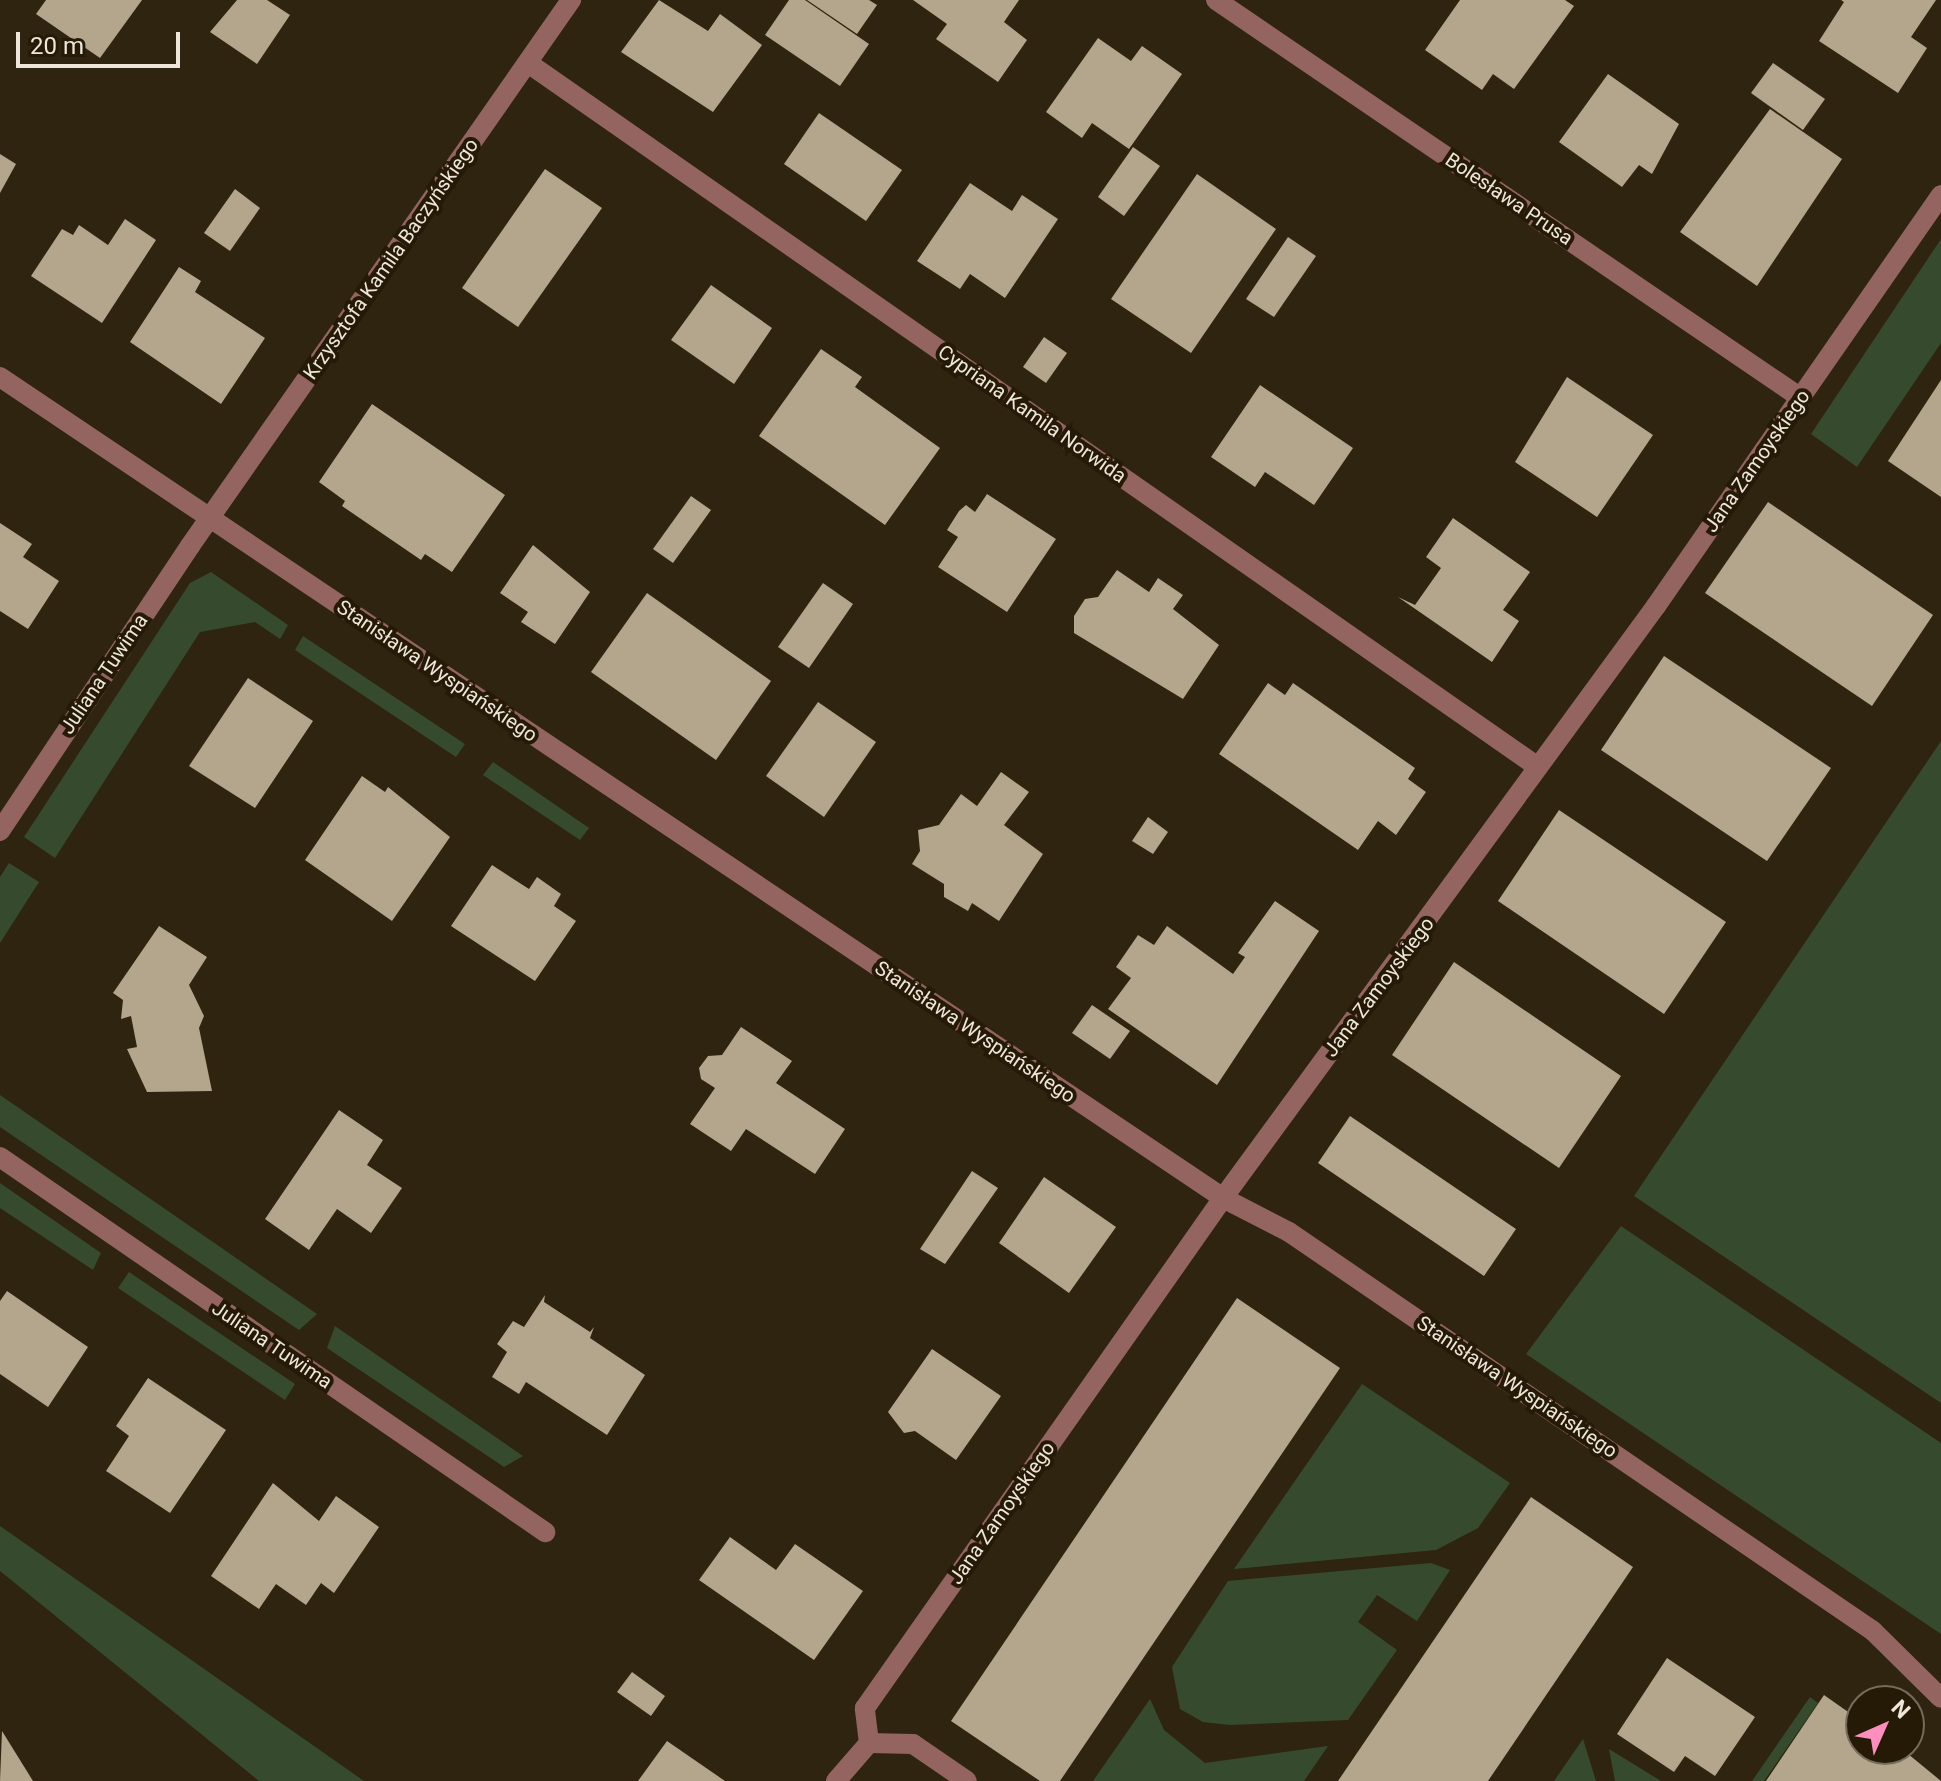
<!DOCTYPE html>
<meta charset="utf-8">
<style>
body{margin:0}
#map{position:relative;width:1941px;height:1781px;overflow:hidden;background:#2f240f;font-family:Roboto,sans-serif}
div>[style]{position:absolute}
.green>*{inset:0;background:#364b2d}
.building>*{inset:0;background:#b4a58d}
.minor>*{height:20px;margin:-10px;padding:0 10px;transform-origin:10px;border-radius:10px;background:#946461}
span{translate:-50% -50%;white-space:nowrap;text-align:center;line-height:1.15;-webkit-text-stroke:8px #251a06;paint-order:stroke}
.street-label{font-size:20px;color:#eee6da}
.north{position:absolute;left:1845px;top:1685px;width:80px;height:80px;box-sizing:border-box;background:#251a06;border:2px solid #756c5b;border-radius:50%;rotate:45deg;font-size:22px;font-weight:700;line-height:32px;text-align:center;color:#eee6da}
.north::after{content:'';display:block;margin:auto;width:28px;height:36px;background:#fe8ebd;clip-path:polygon(50% 0,100% 100%,50% 72%,0 100%)}
.scale{position:absolute;left:16px;top:32px;width:164px;height:36px;box-sizing:border-box;border:4px solid #eee6da;border-top:0;padding-left:10px;font-size:24px;line-height:28px;white-space:nowrap;color:#eee6da;-webkit-text-stroke:6px #251a06;paint-order:stroke}
</style>
<div id="map">
<div class="green">
<i style="clip-path:polygon(1941px 239px,1941px 343px,1857px 467px,1811px 434px)"></i>
<i style="clip-path:polygon(211px 572px,288px 625px,280px 639px,255px 622px,200px 632px,55px 858px,24px 837px,190px 583px)"></i>
<i style="clip-path:polygon(303px 636px,465px 744px,456px 757px,295px 650px)"></i>
<i style="clip-path:polygon(1941px 741px,1941px 1403px,1634px 1196px)"></i>
<i style="clip-path:polygon(493px 762px,589px 828px,580px 840px,483px 775px)"></i>
<i style="clip-path:polygon(9px 863px,39px 882px,0 943px,0 877px)"></i>
<i style="clip-path:polygon(0 1095px,317px 1314px,299px 1330px,0 1127px)"></i>
<i style="clip-path:polygon(0 1183px,101px 1253px,93px 1270px,0 1208px)"></i>
<i style="clip-path:polygon(1621px 1226px,1941px 1443px,1941px 1634px,1526px 1354px)"></i>
<i style="clip-path:polygon(129px 1272px,295px 1384px,285px 1400px,118px 1288px)"></i>
<i style="clip-path:polygon(335px 1326px,523px 1456px,504px 1467px,327px 1348px)"></i>
<i style="clip-path:polygon(1362px 1384px,1510px 1483px,1478px 1528px,1436px 1550px,1234px 1569px)"></i>
<i style="clip-path:polygon(0 1526px,364px 1781px,259px 1781px,0 1571px)"></i>
<i style="clip-path:polygon(1431px 1563px,1450px 1570px,1417px 1621px,1377px 1595px,1358px 1622px,1397px 1650px,1348px 1720px,1230px 1725px,1203px 1722px,1180px 1709px,1172px 1667px,1228px 1581px)"></i>
<i style="clip-path:polygon(1810px 1697px,1818px 1703px,1764px 1781px,1752px 1781px)"></i>
<i style="clip-path:polygon(1150px 1699px,1164px 1730px,1205px 1763px,1328px 1746px,1304px 1781px,1093px 1781px)"></i>
<i style="clip-path:polygon(1583px 1739px,1596px 1781px,1554px 1781px)"></i>
<i style="clip-path:polygon(1609px 1749px,1661px 1781px,1615px 1781px)"></i>
</div>
<div class="building">
<i style="clip-path:polygon(46px 0,142px 0,100px 58px,36px 14px)"></i>
<i style="clip-path:polygon(237px 0,267px 0,290px 15px,257px 64px,210px 32px)"></i>
<i style="clip-path:polygon(659px 0,708px 31px,720px 14px,762px 45px,713px 112px,621px 52px)"></i>
<i style="clip-path:polygon(789px 0,805px 0,869px 44px,840px 86px,765px 35px)"></i>
<i style="clip-path:polygon(807px 0,869px 0,877px 5px,857px 34px)"></i>
<i style="clip-path:polygon(913px 0,1019px 0,1004px 22px,1027px 40px,998px 82px,936px 39px,947px 24px)"></i>
<i style="clip-path:polygon(1460px 0,1565px 0,1574px 6px,1514px 89px,1493px 74px,1482px 90px,1425px 50px)"></i>
<i style="clip-path:polygon(1841px 0,1936px 0,1911px 37px,1927px 48px,1898px 93px,1819px 41px,1844px 2px)"></i>
<i style="clip-path:polygon(1098px 38px,1131px 61px,1142px 46px,1182px 74px,1129px 149px,1092px 123px,1082px 138px,1046px 112px)"></i>
<i style="clip-path:polygon(1773px 63px,1825px 99px,1803px 130px,1751px 93px)"></i>
<i style="clip-path:polygon(1608px 74px,1679px 124px,1652px 174px,1639px 165px,1622px 187px,1559px 142px)"></i>
<i style="clip-path:polygon(1770px 109px,1842px 159px,1757px 286px,1680px 232px)"></i>
<i style="clip-path:polygon(819px 113px,902px 170px,866px 221px,784px 164px)"></i>
<i style="clip-path:polygon(1133px 147px,1160px 166px,1124px 216px,1098px 197px)"></i>
<i style="clip-path:polygon(0 154px,16px 164px,0 193px)"></i>
<i style="clip-path:polygon(545px 169px,602px 208px,518px 327px,462px 288px)"></i>
<i style="clip-path:polygon(1197px 174px,1276px 229px,1191px 353px,1111px 299px)"></i>
<i style="clip-path:polygon(970px 183px,1012px 211px,1022px 195px,1058px 219px,1005px 298px,970px 274px,960px 289px,917px 261px)"></i>
<i style="clip-path:polygon(235px 189px,260px 208px,230px 251px,204px 233px)"></i>
<i style="clip-path:polygon(125px 219px,156px 240px,102px 323px,31px 276px,62px 229px,73px 235px,79px 225px,108px 245px)"></i>
<i style="clip-path:polygon(1288px 237px,1316px 256px,1274px 317px,1246px 299px)"></i>
<i style="clip-path:polygon(179px 267px,201px 281px,195px 292px,265px 338px,221px 404px,130px 342px)"></i>
<i style="clip-path:polygon(711px 285px,772px 328px,734px 384px,671px 340px)"></i>
<i style="clip-path:polygon(1044px 337px,1067px 353px,1046px 383px,1023px 367px)"></i>
<i style="clip-path:polygon(821px 349px,862px 377px,855px 387px,940px 448px,885px 525px,759px 436px)"></i>
<i style="clip-path:polygon(1567px 377px,1653px 435px,1597px 517px,1515px 462px)"></i>
<i style="clip-path:polygon(1941px 380px,1941px 497px,1888px 461px)"></i>
<i style="clip-path:polygon(1260px 385px,1353px 448px,1314px 505px,1265px 472px,1255px 487px,1211px 457px)"></i>
<i style="clip-path:polygon(372px 404px,505px 495px,452px 572px,425px 554px,421px 560px,342px 506px,345px 501px,319px 482px)"></i>
<i style="clip-path:polygon(987px 494px,1056px 539px,1007px 612px,938px 567px,958px 537px,947px 530px,959px 511px,966px 505px,975px 512px)"></i>
<i style="clip-path:polygon(691px 496px,711px 510px,673px 563px,653px 549px)"></i>
<i style="clip-path:polygon(1768px 502px,1933px 615px,1872px 706px,1705px 593px)"></i>
<i style="clip-path:polygon(1453px 518px,1530px 572px,1503px 610px,1519px 621px,1492px 662px,1398px 597px,1415px 605px,1441px 568px,1426px 557px)"></i>
<i style="clip-path:polygon(0 523px,32px 544px,23px 557px,59px 581px,28px 629px,0 611px)"></i>
<i style="clip-path:polygon(533px 545px,590px 592px,555px 644px,521px 622px,528px 612px,500px 593px)"></i>
<i style="clip-path:polygon(1117px 570px,1149px 592px,1158px 578px,1183px 595px,1173px 609px,1219px 645px,1183px 699px,1074px 633px,1074px 616px,1085px 599px,1098px 597px)"></i>
<i style="clip-path:polygon(823px 583px,853px 604px,809px 668px,778px 647px)"></i>
<i style="clip-path:polygon(647px 593px,771px 681px,716px 760px,591px 672px)"></i>
<i style="clip-path:polygon(1664px 656px,1831px 768px,1767px 861px,1601px 750px)"></i>
<i style="clip-path:polygon(248px 678px,313px 721px,255px 808px,189px 766px)"></i>
<i style="clip-path:polygon(1268px 683px,1285px 695px,1293px 683px,1415px 768px,1408px 779px,1426px 792px,1396px 835px,1378px 821px,1358px 850px,1219px 754px)"></i>
<i style="clip-path:polygon(818px 702px,876px 742px,824px 817px,766px 776px)"></i>
<i style="clip-path:polygon(1001px 772px,1029px 792px,1004px 825px,1043px 854px,999px 921px,972px 903px,968px 911px,944px 897px,944px 884px,912px 864px,920px 851px,918px 830px,939px 825px,961px 794px,977px 806px)"></i>
<i style="clip-path:polygon(362px 776px,385px 792px,388px 787px,450px 837px,392px 921px,305px 860px)"></i>
<i style="clip-path:polygon(1559px 810px,1726px 922px,1664px 1014px,1498px 901px)"></i>
<i style="clip-path:polygon(1148px 817px,1168px 832px,1153px 854px,1132px 841px)"></i>
<i style="clip-path:polygon(492px 865px,529px 889px,537px 877px,561px 894px,554px 906px,576px 921px,535px 981px,451px 926px)"></i>
<i style="clip-path:polygon(1275px 901px,1319px 931px,1217px 1085px,1108px 1009px,1131px 978px,1116px 967px,1138px 935px,1154px 945px,1167px 926px,1233px 974px,1245px 957px,1238px 953px)"></i>
<i style="clip-path:polygon(159px 926px,207px 957px,189px 985px,204px 1016px,199px 1028px,212px 1091px,147px 1092px,127px 1049px,137px 1047px,131px 1016px,121px 1019px,123px 1000px,113px 993px)"></i>
<i style="clip-path:polygon(1454px 962px,1621px 1076px,1559px 1168px,1392px 1055px)"></i>
<i style="clip-path:polygon(1092px 1005px,1130px 1031px,1110px 1059px,1072px 1033px)"></i>
<i style="clip-path:polygon(741px 1027px,792px 1061px,776px 1083px,845px 1129px,815px 1174px,746px 1129px,731px 1151px,690px 1124px,715px 1088px,701px 1079px,699px 1068px,708px 1056px,722px 1055px)"></i>
<i style="clip-path:polygon(339px 1110px,383px 1140px,367px 1165px,402px 1188px,371px 1233px,337px 1209px,309px 1250px,265px 1219px)"></i>
<i style="clip-path:polygon(1350px 1116px,1516px 1229px,1484px 1276px,1318px 1163px)"></i>
<i style="clip-path:polygon(972px 1171px,998px 1188px,945px 1264px,920px 1249px)"></i>
<i style="clip-path:polygon(1044px 1177px,1116px 1227px,1069px 1293px,999px 1243px)"></i>
<i style="clip-path:polygon(7px 1291px,88px 1347px,48px 1407px,0 1374px,0 1301px)"></i>
<i style="clip-path:polygon(545px 1295px,544px 1302px,590px 1332px,594px 1327px,590px 1338px,645px 1375px,607px 1435px,526px 1382px,519px 1394px,492px 1377px,507px 1352px,497px 1344px,513px 1321px,524px 1327px)"></i>
<i style="clip-path:polygon(1237px 1298px,1340px 1368px,1060px 1781px,1040px 1781px,951px 1721px)"></i>
<i style="clip-path:polygon(932px 1349px,1001px 1396px,956px 1460px,915px 1431px,904px 1433px,888px 1412px)"></i>
<i style="clip-path:polygon(148px 1378px,226px 1430px,170px 1513px,106px 1471px,129px 1436px,116px 1426px)"></i>
<i style="clip-path:polygon(273px 1483px,319px 1521px,336px 1496px,379px 1527px,334px 1593px,321px 1583px,306px 1605px,276px 1584px,259px 1609px,211px 1576px)"></i>
<i style="clip-path:polygon(1531px 1497px,1633px 1567px,1488px 1781px,1338px 1781px)"></i>
<i style="clip-path:polygon(730px 1537px,776px 1570px,795px 1544px,863px 1591px,814px 1660px,699px 1580px)"></i>
<i style="clip-path:polygon(1667px 1658px,1755px 1717px,1715px 1776px,1685px 1756px,1674px 1772px,1617px 1734px)"></i>
<i style="clip-path:polygon(632px 1672px,665px 1696px,651px 1716px,617px 1692px)"></i>
<i style="clip-path:polygon(1824px 1695px,1861px 1721px,1861px 1749px,1902px 1749px,1941px 1781px,1766px 1781px)"></i>
<i style="clip-path:polygon(2px 1731px,33px 1781px,0 1781px)"></i>
<i style="clip-path:polygon(667px 1741px,725px 1781px,638px 1781px)"></i>
</div>
<div class="minor">
<i style="left:1216px;top:0;width:708px;rotate:34.23deg"></i>
<i style="left:528px;top:63px;width:1228px;rotate:34.88deg"></i>
<i style="left:0;top:377px;width:1473px;rotate:33.87deg"></i>
<i style="left:1223px;top:1198px;width:74px;rotate:27.3deg"></i>
<i style="left:1289px;top:1232px;width:707px;rotate:34.34deg"></i>
<i style="left:1873px;top:1631px;width:95px;rotate:44.6deg"></i>
<i style="left:0;top:831px;width:343px;rotate:-56.3deg"></i>
<i style="left:190px;top:546px;width:666px;rotate:-55.09deg"></i>
<i style="left:0;top:1157px;width:662px;rotate:34.53deg"></i>
<i style="left:869px;top:1743px;width:44px;rotate:1.3deg"></i>
<i style="left:913px;top:1744px;width:65px;rotate:34.4deg"></i>
<i style="left:836px;top:1781px;width:50px;rotate:-49deg"></i>
<i style="left:869px;top:1743px;width:35px;rotate:-97deg"></i>
<i style="left:865px;top:1708px;width:623px;rotate:-54.93deg"></i>
<i style="left:1223px;top:1198px;width:733px;rotate:-53.82deg"></i>
<i style="left:1656px;top:606px;width:500px;rotate:-55.26deg"></i>
</div>
<div class="street-label">
<span style="left:1509px;top:199px;rotate:34deg">Bolesława Prusa</span>
<span style="left:391px;top:259px;rotate:-55deg">Krzysztofa Kamila Baczyńskiego</span>
<span style="left:1032px;top:414px;rotate:35deg">Cypriana Kamila Norwida</span>
<span style="left:1757px;top:461px;rotate:-55deg">Jana Zamoyskiego</span>
<span style="left:437px;top:671px;rotate:34deg">Stanisława Wyspiańskiego</span>
<span style="left:104px;top:674px;rotate:-56deg">Juliana Tuwima</span>
<span style="left:1379px;top:987px;rotate:-53deg">Jana Zamoyskiego</span>
<span style="left:975px;top:1032px;rotate:34deg">Stanisława Wyspiańskiego</span>
<span style="left:272px;top:1345px;rotate:34deg">Juliana Tuwima</span>
<span style="left:1517px;top:1387px;rotate:34deg">Stanisława Wyspiańskiego</span>
<span style="left:1002px;top:1513px;rotate:-55deg">Jana Zamoyskiego</span>
</div>
<div class="north">N</div>
<div class="scale">20 m</div>
</div>
